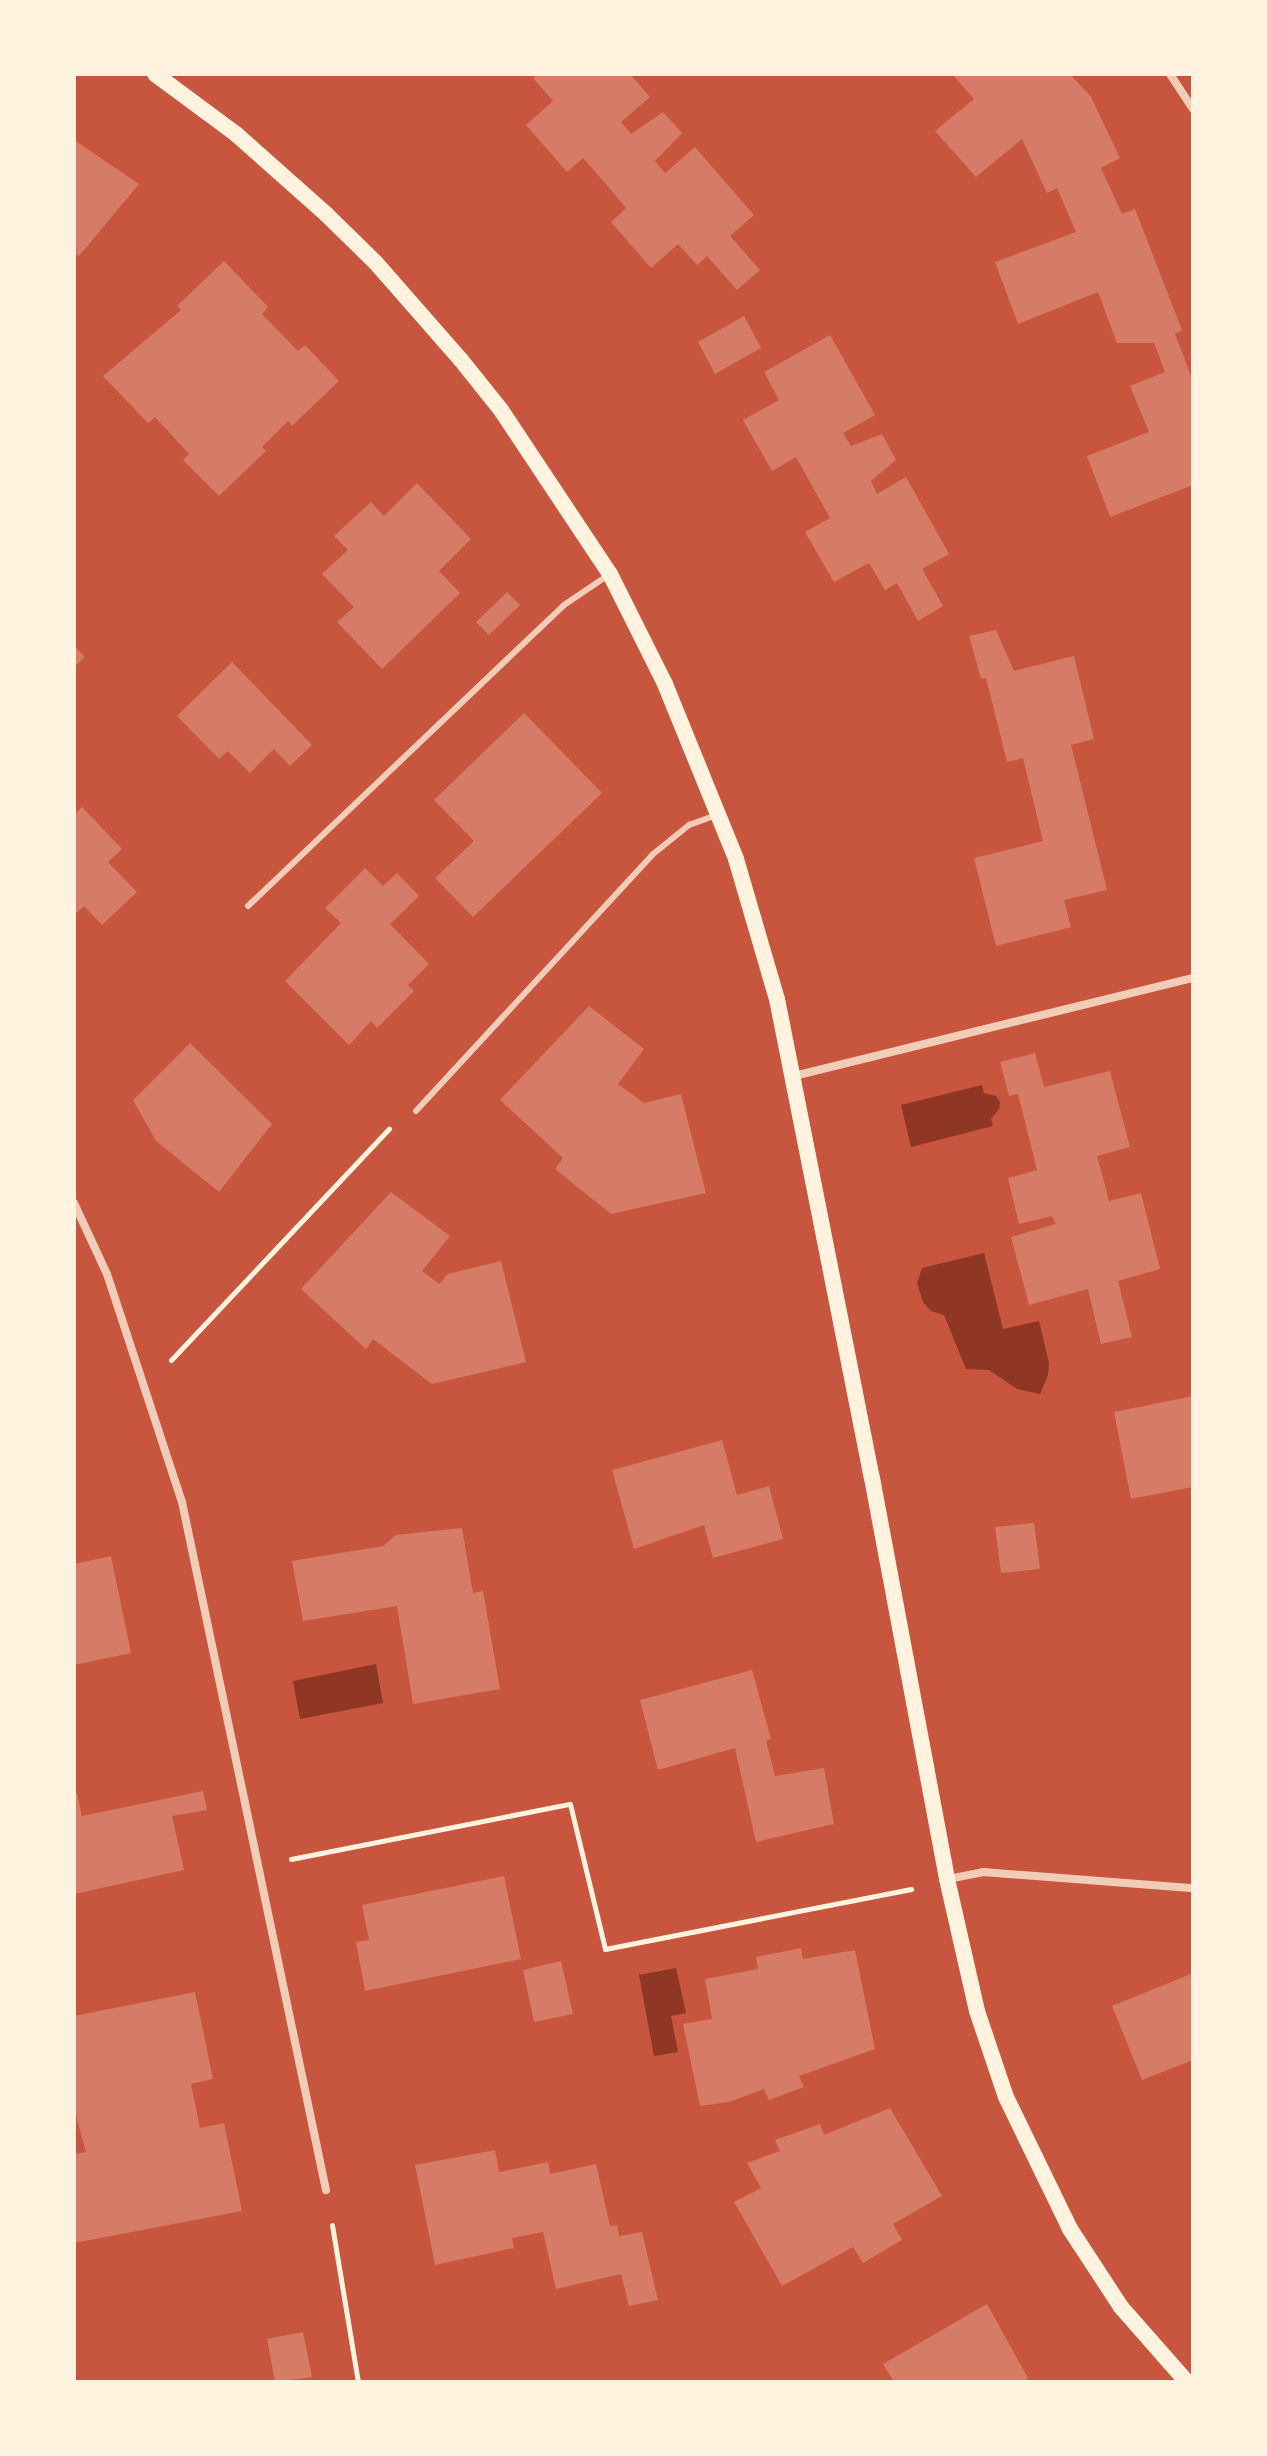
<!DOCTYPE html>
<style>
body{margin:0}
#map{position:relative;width:1267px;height:2456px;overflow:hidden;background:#c8553d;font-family:Karla,sans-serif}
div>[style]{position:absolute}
.water>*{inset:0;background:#8f3625}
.building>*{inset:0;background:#d67c66}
.path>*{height:5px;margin:-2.5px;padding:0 2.5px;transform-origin:2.5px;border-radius:2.5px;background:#fff3e0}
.service>*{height:6px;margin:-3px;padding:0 3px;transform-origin:3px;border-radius:3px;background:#f1ccb7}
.minor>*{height:8px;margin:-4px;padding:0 4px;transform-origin:4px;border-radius:4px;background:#f1ccb7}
.secondary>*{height:16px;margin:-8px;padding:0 8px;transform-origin:8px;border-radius:8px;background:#fff3e0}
span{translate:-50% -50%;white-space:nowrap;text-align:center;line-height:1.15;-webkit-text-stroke:8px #fff3e0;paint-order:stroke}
.frame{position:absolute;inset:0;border:76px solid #fff3e0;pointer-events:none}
</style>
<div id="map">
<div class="water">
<i style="clip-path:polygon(982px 1085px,984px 1093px,996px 1096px,1000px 1102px,999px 1109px,991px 1119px,993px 1126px,911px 1147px,901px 1105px)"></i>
<i style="clip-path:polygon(984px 1253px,1003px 1329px,1039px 1321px,1049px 1363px,1048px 1375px,1040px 1394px,1017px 1389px,989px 1370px,966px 1369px,944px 1315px,931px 1311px,923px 1302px,917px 1283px,922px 1268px)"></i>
<i style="clip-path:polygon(376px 1664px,383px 1703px,300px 1719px,293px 1681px)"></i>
<i style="clip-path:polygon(676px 1968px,686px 2013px,671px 2016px,678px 2052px,654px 2056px,639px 1975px)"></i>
</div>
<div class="building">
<i style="clip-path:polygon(538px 74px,630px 74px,650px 97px,621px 122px,631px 134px,663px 112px,682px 133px,655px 161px,665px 173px,695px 147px,754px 215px,730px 236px,760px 270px,737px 290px,707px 256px,697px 265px,678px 244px,651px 268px,611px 222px,626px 208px,605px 183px,583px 158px,567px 172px,526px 125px,553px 101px,533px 78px)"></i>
<i style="clip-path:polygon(952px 74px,1070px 74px,1091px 97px,1120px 158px,1101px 168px,1122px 214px,1135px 209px,1182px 330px,1175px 334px,1193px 381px,1193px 485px,1110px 517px,1087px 456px,1149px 432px,1130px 386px,1165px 372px,1154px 343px,1117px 343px,1098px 292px,1018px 324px,995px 262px,1076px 232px,1057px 188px,1047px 193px,1022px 139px,976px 177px,935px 131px,974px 99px)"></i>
<i style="clip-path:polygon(74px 140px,139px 184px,79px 256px,74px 253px)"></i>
<i style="clip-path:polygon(224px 261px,268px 307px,262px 314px,298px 351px,305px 345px,339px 381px,292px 426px,288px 421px,262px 447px,266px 451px,219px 496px,183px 460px,189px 454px,155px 417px,148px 423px,103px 376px,181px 310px,177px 306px)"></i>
<i style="clip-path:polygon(744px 316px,761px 348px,715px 374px,698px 342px)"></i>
<i style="clip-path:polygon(830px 335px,875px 415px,843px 433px,851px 446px,882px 434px,896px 460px,871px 481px,877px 494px,906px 477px,949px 554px,922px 569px,943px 606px,918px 621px,897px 583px,885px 590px,869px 563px,834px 582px,805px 532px,830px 518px,796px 457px,772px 471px,743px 420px,779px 400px,764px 372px)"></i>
<i style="clip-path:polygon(417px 483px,471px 539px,439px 571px,460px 593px,382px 669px,337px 622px,354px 607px,322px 574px,348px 550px,334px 536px,371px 502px,384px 516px)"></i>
<i style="clip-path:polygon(507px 592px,520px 605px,489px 635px,476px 622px)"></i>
<i style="clip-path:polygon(996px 630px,1014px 671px,1074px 656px,1094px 739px,1071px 745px,1107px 890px,1064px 900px,1071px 927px,996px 946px,974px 858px,1043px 841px,1023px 758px,1007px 762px,986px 678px,981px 679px,969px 636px)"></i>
<i style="clip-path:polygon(74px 646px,85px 657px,74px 667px)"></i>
<i style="clip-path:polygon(232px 662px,312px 745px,290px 766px,274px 749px,250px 773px,228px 751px,219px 759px,177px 716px)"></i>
<i style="clip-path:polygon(524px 713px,602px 793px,473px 917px,435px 878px,474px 841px,434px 800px)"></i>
<i style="clip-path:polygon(82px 807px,122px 849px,108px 862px,137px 892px,102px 925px,84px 906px,74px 915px,74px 815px)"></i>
<i style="clip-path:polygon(365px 868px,383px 886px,397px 873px,419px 896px,390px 924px,429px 964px,408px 985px,414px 991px,377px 1028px,371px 1021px,349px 1045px,285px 981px,341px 923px,325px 908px)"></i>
<i style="clip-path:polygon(589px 1006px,644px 1049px,618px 1084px,644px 1103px,681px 1094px,706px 1193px,611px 1214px,555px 1169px,563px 1158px,500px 1100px)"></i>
<i style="clip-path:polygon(190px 1043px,272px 1124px,219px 1192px,156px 1141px,133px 1100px)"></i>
<i style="clip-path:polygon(1035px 1053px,1044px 1087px,1110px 1071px,1130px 1147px,1097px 1156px,1103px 1178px,1109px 1201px,1141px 1193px,1160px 1269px,1118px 1281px,1132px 1337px,1101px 1344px,1088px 1289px,1029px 1305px,1011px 1237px,1056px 1224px,1052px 1216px,1019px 1224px,1008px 1178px,1037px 1170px,1018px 1094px,1009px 1096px,1000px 1062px)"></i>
<i style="clip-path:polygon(391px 1192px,450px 1236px,422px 1271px,439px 1284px,448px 1274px,501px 1261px,526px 1362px,432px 1384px,373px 1339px,366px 1349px,301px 1289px)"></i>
<i style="clip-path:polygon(1193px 1396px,1193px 1487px,1131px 1499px,1114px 1412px)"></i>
<i style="clip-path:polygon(722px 1440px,737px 1495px,769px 1486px,783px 1539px,713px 1558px,704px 1525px,634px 1549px,612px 1470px)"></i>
<i style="clip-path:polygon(1034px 1523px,1040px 1569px,1001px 1573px,995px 1527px)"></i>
<i style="clip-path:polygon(462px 1528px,473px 1593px,483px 1591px,500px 1689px,413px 1704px,397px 1606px,303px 1621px,292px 1561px,383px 1546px,396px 1535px)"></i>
<i style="clip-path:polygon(111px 1556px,131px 1653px,74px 1665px,74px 1564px)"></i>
<i style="clip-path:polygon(752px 1670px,771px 1739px,766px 1741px,775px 1776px,824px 1768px,834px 1824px,756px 1842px,735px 1748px,658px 1770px,640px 1700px)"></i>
<i style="clip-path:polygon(203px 1791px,207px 1810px,172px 1816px,184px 1870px,74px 1894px,74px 1794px,77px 1793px,82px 1816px)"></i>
<i style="clip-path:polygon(504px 1876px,521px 1959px,365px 1991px,356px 1942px,369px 1940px,362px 1905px)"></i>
<i style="clip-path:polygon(801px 1948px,803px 1959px,855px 1950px,875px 2049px,799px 2076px,804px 2087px,769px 2100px,764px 2089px,729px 2102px,700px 2106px,683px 2024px,712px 2019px,705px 1979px,758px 1969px,756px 1957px)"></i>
<i style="clip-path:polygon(561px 1961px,573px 2014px,534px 2022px,523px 1970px)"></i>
<i style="clip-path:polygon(1191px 1974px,1193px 2060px,1142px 2080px,1112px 2006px)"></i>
<i style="clip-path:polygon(195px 1992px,213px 2079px,191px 2084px,200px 2128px,224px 2123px,242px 2211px,74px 2243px,74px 2154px,86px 2152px,74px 2108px,74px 2016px)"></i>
<i style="clip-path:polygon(890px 2108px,942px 2196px,893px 2224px,902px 2240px,863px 2263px,853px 2247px,782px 2286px,734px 2202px,761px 2188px,747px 2163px,780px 2151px,775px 2140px,820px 2124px,824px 2135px)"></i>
<i style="clip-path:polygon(495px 2150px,499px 2172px,548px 2162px,550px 2174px,596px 2164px,610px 2226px,617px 2225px,619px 2236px,642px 2232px,658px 2300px,629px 2306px,621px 2274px,556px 2289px,543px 2232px,512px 2238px,514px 2248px,435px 2265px,415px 2165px)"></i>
<i style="clip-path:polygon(987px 2304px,1028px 2378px,1022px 2382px,894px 2382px,883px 2364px)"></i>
<i style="clip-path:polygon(303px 2332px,312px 2377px,275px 2382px,267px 2339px)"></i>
</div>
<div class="path">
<i style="left:171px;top:1360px;width:318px;rotate:-46.7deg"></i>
<i style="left:291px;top:1859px;width:284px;rotate:-11.2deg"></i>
<i style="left:570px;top:1804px;width:149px;rotate:76.4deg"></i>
<i style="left:605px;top:1949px;width:312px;rotate:-11.1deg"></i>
<i style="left:332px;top:2225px;width:159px;rotate:80.6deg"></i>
</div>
<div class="service">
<i style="left:248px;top:906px;width:436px;rotate:-43.6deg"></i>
<i style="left:564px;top:605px;width:55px;rotate:-34deg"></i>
<i style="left:416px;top:1111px;width:348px;rotate:-47.3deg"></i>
<i style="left:652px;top:855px;width:48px;rotate:-39deg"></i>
<i style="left:689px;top:825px;width:29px;rotate:-20deg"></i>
</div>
<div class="minor">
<i style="left:1170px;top:74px;width:42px;rotate:56.7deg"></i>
<i style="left:794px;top:1076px;width:411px;rotate:-13.8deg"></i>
<i style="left:74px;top:1203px;width:78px;rotate:65.1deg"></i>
<i style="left:107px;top:1274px;width:240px;rotate:71.8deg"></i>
<i style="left:182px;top:1502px;width:703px;rotate:78.18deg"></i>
<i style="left:948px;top:1879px;width:36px;rotate:-11deg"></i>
<i style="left:983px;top:1872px;width:211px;rotate:4.4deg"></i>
</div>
<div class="secondary">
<i style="left:155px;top:74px;width:101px;rotate:36.5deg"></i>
<i style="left:236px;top:134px;width:120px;rotate:41.6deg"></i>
<i style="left:326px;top:214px;width:70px;rotate:44.4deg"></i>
<i style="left:376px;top:263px;width:129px;rotate:48.8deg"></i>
<i style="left:461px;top:360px;width:64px;rotate:51.3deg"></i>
<i style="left:501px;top:410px;width:197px;rotate:56.4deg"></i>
<i style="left:610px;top:574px;width:123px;rotate:63.4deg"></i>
<i style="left:665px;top:684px;width:189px;rotate:67.9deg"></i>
<i style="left:736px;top:859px;width:146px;rotate:73.7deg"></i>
<i style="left:777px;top:999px;width:488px;rotate:78.8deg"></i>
<i style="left:872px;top:1478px;width:408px;rotate:79.4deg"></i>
<i style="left:947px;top:1879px;width:135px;rotate:77.2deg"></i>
<i style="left:977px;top:2011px;width:91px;rotate:71.4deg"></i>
<i style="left:1006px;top:2097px;width:147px;rotate:64.1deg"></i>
<i style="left:1070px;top:2229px;width:93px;rotate:56.8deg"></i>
<i style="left:1121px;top:2307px;width:100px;rotate:48.7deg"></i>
</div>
<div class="frame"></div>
</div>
